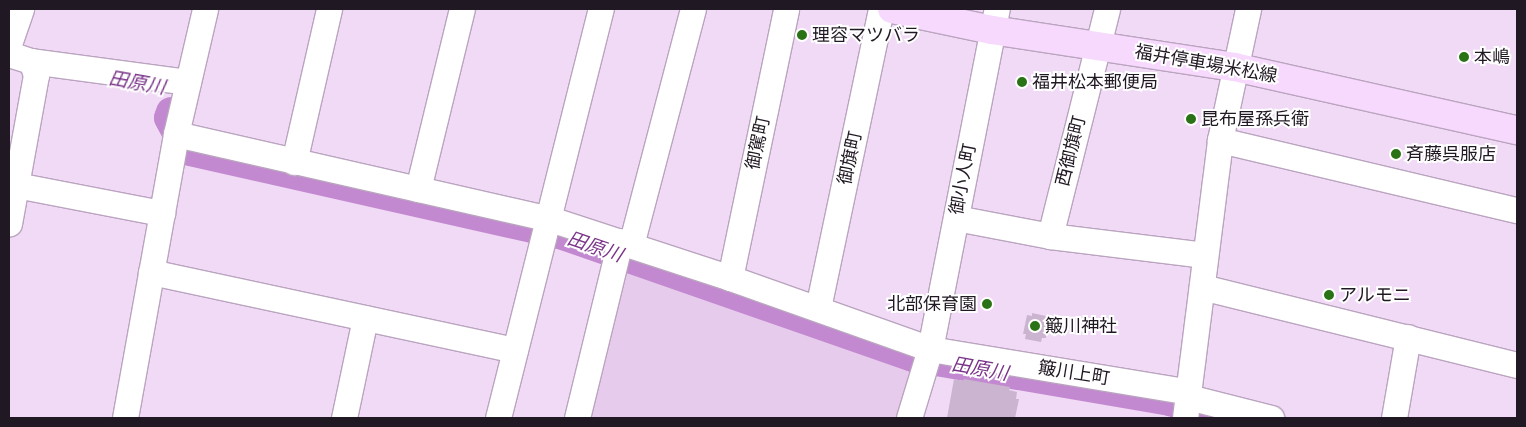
<!DOCTYPE html>
<meta charset="utf-8">
<style>
body{margin:0}
#map{position:relative;width:1526px;height:427px;overflow:hidden;background:#f1daf6;font-family:"Work Sans","Noto Sans JP",sans-serif}
div>[style]{position:absolute}
.built>*{inset:0;background:#e7cbed}
.river>*{height:30px;margin:-15px;padding:0 15px;transform-origin:15px;border-radius:15px;background:#c389d0}
.building>*{inset:0;background:#cbb4d0}
.roads{filter:drop-shadow(1px 0 #baa4bf) drop-shadow(-1px 0 #baa4bf) drop-shadow(0 1px #baa4bf) drop-shadow(0 -1px #baa4bf)}
.minor>*{height:25px;margin:-12.5px;padding:0 12.5px;transform-origin:12.5px;border-radius:12.5px;background:#fff}
.major>*{height:28px;margin:-14px;padding:0 14px;transform-origin:14px;border-radius:14px;background:#f7d9fd}
.dots>*{width:14px;height:14px;translate:-50% -50%;box-sizing:border-box;border:2px solid #fff;border-radius:50%}
span{translate:-50% -50%;white-space:nowrap;text-align:center;line-height:1.15;-webkit-text-stroke:4px #fff;paint-order:stroke}
.poi-label{font-size:18px;color:#201822}
.left{translate:0 -50%;text-align:left}
.right{translate:-100% -50%;text-align:right}
.street-label{font-size:18px;color:#201822}
.water-label{font-size:19px;color:#7a3489;font-style:italic}
.frame{position:absolute;inset:0;border:10px solid #201822;pointer-events:none}
</style>
<div id="map">
<div class="built">
<i style="clip-path:polygon(623px 264px,918px 367px,901px 418px,584px 418px)"></i>
</div>
<div class="river">
<i style="left:171px;top:112px;width:6px;rotate:108deg"></i>
<i style="left:169px;top:118px;width:36px;rotate:62deg"></i>
<i style="left:186px;top:150px;width:383px;rotate:12.7deg"></i>
<i style="left:560px;top:234px;width:374px;rotate:19.2deg"></i>
<i style="left:913px;top:357px;width:261px;rotate:9.7deg"></i>
<i style="left:1170px;top:401px;width:46px;rotate:16.5deg"></i>
</div>
<div class="building">
<i style="clip-path:polygon(1032px 313px,1046px 316px,1045px 319px,1049px 320px,1046px 338px,1042px 338px,1041px 342px,1025px 339px,1026px 334px,1023px 334px,1027px 315px,1032px 316px)"></i>
<i style="clip-path:polygon(954px 379px,963px 381px,964px 379px,1010px 387px,1009px 390px,1017px 392px,1016px 399px,1019px 399px,1015px 418px,947px 418px)"></i>
</div>
<div class="roads">
<div class="minor">
<i style="left:9px;top:44px;width:37px;rotate:-71deg"></i>
<i style="left:9px;top:54px;width:23px;rotate:18deg"></i>
<i style="left:31px;top:61px;width:15px;rotate:70deg"></i>
<i style="left:36px;top:75px;width:151px;rotate:100.3deg"></i>
<i style="left:31px;top:61px;width:158px;rotate:7.6deg"></i>
<i style="left:176px;top:134px;width:384px;rotate:12.8deg"></i>
<i style="left:550px;top:219px;width:189px;rotate:18.1deg"></i>
<i style="left:730px;top:278px;width:212px;rotate:19.5deg"></i>
<i style="left:930px;top:349px;width:263px;rotate:9.4deg"></i>
<i style="left:1220px;top:140px;width:305px;rotate:13.3deg"></i>
<i style="left:294px;top:162px;width:157px;rotate:-77.1deg"></i>
<i style="left:16px;top:185px;width:149px;rotate:10.9deg"></i>
<i style="left:418px;top:189px;width:185px;rotate:-76.3deg"></i>
<i style="left:956px;top:218px;width:96px;rotate:10.8deg"></i>
<i style="left:1050px;top:236px;width:156px;rotate:7deg"></i>
<i style="left:1050px;top:236px;width:234px;rotate:-75.9deg"></i>
<i style="left:631px;top:245px;width:244px;rotate:-75.3deg"></i>
<i style="left:151px;top:272px;width:372px;rotate:12.1deg"></i>
<i style="left:730px;top:278px;width:275px;rotate:-78.2deg"></i>
<i style="left:1202px;top:287px;width:325px;rotate:13.9deg"></i>
<i style="left:818px;top:308px;width:306px;rotate:-78.1deg"></i>
<i style="left:1188px;top:397px;width:86px;rotate:14.2deg"></i>
<i style="left:125px;top:418px;width:289px;rotate:-79.8deg"></i>
<i style="left:176px;top:134px;width:128px;rotate:-76.9deg"></i>
<i style="left:344px;top:418px;width:102px;rotate:-78.1deg"></i>
<i style="left:498px;top:418px;width:422px;rotate:-75.9deg"></i>
<i style="left:577px;top:418px;width:182px;rotate:-76.3deg"></i>
<i style="left:909px;top:418px;width:72px;rotate:-73.1deg"></i>
<i style="left:930px;top:349px;width:347px;rotate:-78.9deg"></i>
<i style="left:1185px;top:418px;width:280px;rotate:-82.8deg"></i>
<i style="left:1220px;top:140px;width:134px;rotate:-77.9deg"></i>
<i style="left:1394px;top:418px;width:82px;rotate:-80.2deg"></i>
</div>
<div class="major">
<i style="left:892px;top:9px;width:102px;rotate:11.9deg"></i>
<i style="left:992px;top:30px;width:245px;rotate:8.7deg"></i>
<i style="left:1234px;top:67px;width:290px;rotate:12.6deg"></i>
</div>
</div>
<div class="dots">
<i style="left:802px;top:35px;background:#297215"></i>
<i style="left:1464px;top:57px;background:#297215"></i>
<i style="left:1022px;top:82px;background:#297215"></i>
<i style="left:1191px;top:119px;background:#297215"></i>
<i style="left:1396px;top:154px;background:#297215"></i>
<i style="left:1329px;top:295px;background:#297215"></i>
<i style="left:987px;top:304px;background:#297215"></i>
<i style="left:1035px;top:326px;background:#297215"></i>
</div>
<div class="poi-label">
<span class="left" style="left:812px;top:35px">理容マツバラ</span>
<span class="left" style="left:1474px;top:57px">本嶋</span>
<span class="left" style="left:1032px;top:82px">福井松本郵便局</span>
<span class="left" style="left:1201px;top:119px">昆布屋孫兵衛</span>
<span class="left" style="left:1406px;top:154px">斉藤呉服店</span>
<span class="left" style="left:1339px;top:295px">アルモニ</span>
<span class="right" style="left:977px;top:304px">北部保育園</span>
<span class="left" style="left:1045px;top:326px">簸川神社</span>
</div>
<div class="street-label">
<span style="left:1206px;top:64px;rotate:10deg">福井停車場米松線</span>
<span style="left:758px;top:143px;rotate:-78deg">御駕町</span>
<span style="left:1071px;top:151px;rotate:-76deg">西御旗町</span>
<span style="left:850px;top:158px;rotate:-78deg">御旗町</span>
<span style="left:963px;top:179px;rotate:-79deg">御小人町</span>
<span style="left:1074px;top:373px;rotate:9deg">簸川上町</span>
</div>
<div class="water-label">
<span style="left:137px;top:83px;rotate:10deg">田原川</span>
<span style="left:595px;top:247px;rotate:19deg">田原川</span>
<span style="left:980px;top:369px;rotate:10deg">田原川</span>
</div>
<div class="frame"></div>
</div>
